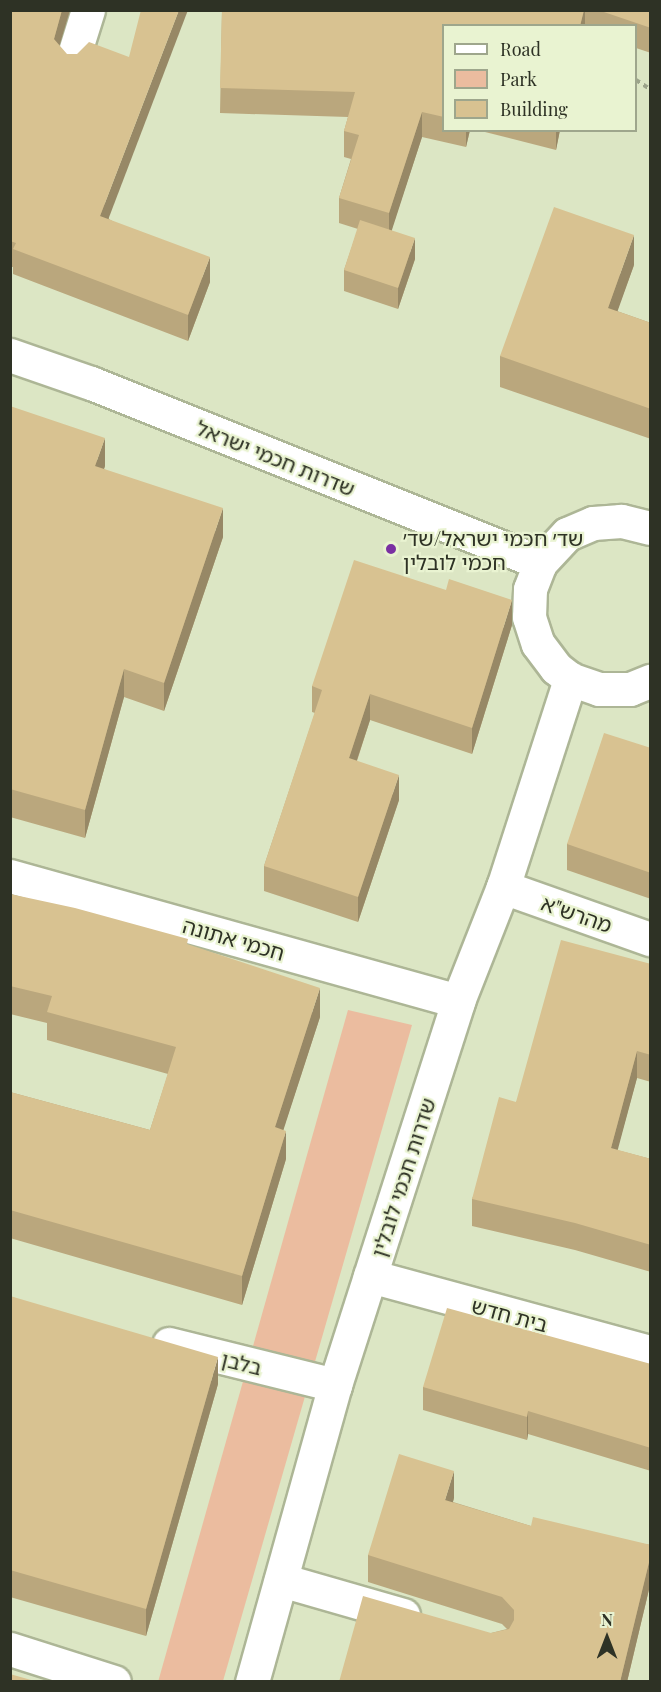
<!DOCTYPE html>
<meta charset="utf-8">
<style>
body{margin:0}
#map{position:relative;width:661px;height:1692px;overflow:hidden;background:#dce6c4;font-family:"Playfair Display","Noto Sans Hebrew",serif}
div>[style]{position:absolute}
.green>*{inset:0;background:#ebbc9f}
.path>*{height:4px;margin-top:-2px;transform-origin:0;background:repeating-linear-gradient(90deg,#9ca48a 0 4.5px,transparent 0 9px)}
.roads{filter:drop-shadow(2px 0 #adb696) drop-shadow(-2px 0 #adb696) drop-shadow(0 2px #adb696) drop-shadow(0 -2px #adb696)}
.minor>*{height:33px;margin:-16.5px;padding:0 16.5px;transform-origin:16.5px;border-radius:16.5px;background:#fff}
.tertiary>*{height:33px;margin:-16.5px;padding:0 16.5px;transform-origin:16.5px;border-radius:16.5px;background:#fff}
.wall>*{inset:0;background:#baa77d}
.shaded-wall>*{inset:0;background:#978866}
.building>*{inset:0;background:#d8c291}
.dots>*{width:16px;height:16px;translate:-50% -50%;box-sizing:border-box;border:3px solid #e9f3d1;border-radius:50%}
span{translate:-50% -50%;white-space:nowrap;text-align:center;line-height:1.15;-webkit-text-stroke:4.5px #e9f3d1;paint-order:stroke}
.street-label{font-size:21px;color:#2e3225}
.poi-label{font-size:21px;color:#2e3225}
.left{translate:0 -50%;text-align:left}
.frame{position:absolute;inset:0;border:12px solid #2e3225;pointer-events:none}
.legend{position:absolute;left:442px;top:24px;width:195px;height:108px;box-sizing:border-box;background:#e9f3d1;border:2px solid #9ea68c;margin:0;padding:8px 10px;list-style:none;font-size:18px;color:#2e3225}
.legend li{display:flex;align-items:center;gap:12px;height:30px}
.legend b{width:30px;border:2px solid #9ea68c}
.north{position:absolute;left:577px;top:1608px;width:60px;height:60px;-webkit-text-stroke:4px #e9f3d1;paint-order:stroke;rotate:0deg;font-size:16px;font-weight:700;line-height:24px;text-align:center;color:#2e3225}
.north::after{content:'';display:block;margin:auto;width:21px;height:27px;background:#2e3225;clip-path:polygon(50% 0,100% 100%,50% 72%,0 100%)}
</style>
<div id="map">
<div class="green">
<i style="clip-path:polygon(348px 1010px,412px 1025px,223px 1681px,158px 1682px)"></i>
</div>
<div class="path">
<i style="left:636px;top:80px;width:17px;rotate:33deg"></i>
</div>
<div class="roads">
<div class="minor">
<i style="left:72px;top:61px;width:53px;rotate:-72.6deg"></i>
<i style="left:10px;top:876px;width:465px;rotate:15.6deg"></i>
<i style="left:503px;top:887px;width:156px;rotate:19.5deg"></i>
<i style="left:370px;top:1276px;width:290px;rotate:15.2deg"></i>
<i style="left:169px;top:1344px;width:171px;rotate:13.9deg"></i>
<i style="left:281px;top:1580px;width:127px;rotate:16deg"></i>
<i style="left:10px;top:1649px;width:109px;rotate:17.6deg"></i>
<i style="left:252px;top:1682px;width:308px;rotate:-74.4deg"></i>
<i style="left:335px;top:1385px;width:403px;rotate:-72.2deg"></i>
<i style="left:458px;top:1001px;width:123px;rotate:-68.5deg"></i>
<i style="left:503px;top:887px;width:219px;rotate:-72.1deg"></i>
</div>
<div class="tertiary">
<i style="left:10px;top:355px;width:86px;rotate:19.1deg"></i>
<i style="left:91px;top:383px;width:484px;rotate:21.8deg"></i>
<i style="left:650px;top:528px;width:30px;rotate:-166deg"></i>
<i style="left:621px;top:521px;width:28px;rotate:176deg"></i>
<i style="left:593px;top:523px;width:28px;rotate:157deg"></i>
<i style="left:567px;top:534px;width:40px;rotate:133deg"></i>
<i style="left:540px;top:563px;width:28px;rotate:111deg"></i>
<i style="left:530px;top:589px;width:28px;rotate:92deg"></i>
<i style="left:529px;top:617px;width:28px;rotate:72deg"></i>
<i style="left:538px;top:644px;width:30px;rotate:53deg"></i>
<i style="left:556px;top:668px;width:18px;rotate:38deg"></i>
<i style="left:570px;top:679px;width:31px;rotate:19deg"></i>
<i style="left:599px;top:689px;width:31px"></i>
<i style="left:630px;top:689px;width:22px;rotate:-22deg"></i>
</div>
</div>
<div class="wall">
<i style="clip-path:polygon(10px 10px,70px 10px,59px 45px,109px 219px,210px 282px,188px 341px,13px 274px,13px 267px,10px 267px)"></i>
<i style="clip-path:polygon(222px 10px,651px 10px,651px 53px,636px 48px,636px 26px,444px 26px,444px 130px,470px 130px,466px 147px,422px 137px,391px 231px,415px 259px,398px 309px,344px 291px,344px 270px,358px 229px,339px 223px,339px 198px,351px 159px,344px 157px,344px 131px,348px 117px,220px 113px)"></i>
<i style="clip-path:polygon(477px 130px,560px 130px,556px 150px)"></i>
<i style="clip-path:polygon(634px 265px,617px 311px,651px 323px,651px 439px,500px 387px,500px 356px)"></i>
<i style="clip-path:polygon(10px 406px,105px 466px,104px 469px,223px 537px,164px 711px,124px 697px,85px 838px,10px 817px)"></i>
<i style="clip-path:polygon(512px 625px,472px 754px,370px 720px,357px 761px,399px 800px,358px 922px,264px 891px,264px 866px,315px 713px,312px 712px,312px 686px)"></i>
<i style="clip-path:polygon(651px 748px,651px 899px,567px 870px,567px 844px)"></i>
<i style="clip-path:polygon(10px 894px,188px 945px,320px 1017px,283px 1130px,286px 1159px,242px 1305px,10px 1238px,10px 1092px,150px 1130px,168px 1074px,47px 1040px,47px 1023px,10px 1014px)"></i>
<i style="clip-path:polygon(651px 964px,651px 1082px,637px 1078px,617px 1150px,651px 1159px,651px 1272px,575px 1250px,472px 1226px,472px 1199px,516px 1102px)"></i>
<i style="clip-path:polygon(10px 1296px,218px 1384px,146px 1636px,10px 1597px)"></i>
<i style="clip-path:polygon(651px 1364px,651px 1471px,528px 1434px,527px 1440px,423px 1410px,423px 1387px)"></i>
<i style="clip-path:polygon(454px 1498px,453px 1502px,531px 1526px,651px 1545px,651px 1581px,627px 1682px,491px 1633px,507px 1629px,502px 1624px,368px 1582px,368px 1555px)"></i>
</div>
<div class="shaded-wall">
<i style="clip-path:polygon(62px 10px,70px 10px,54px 64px,54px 39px)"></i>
<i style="clip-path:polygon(179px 10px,188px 10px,100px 241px,100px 216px)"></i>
<i style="clip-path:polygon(584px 10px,585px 10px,585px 26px,580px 26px)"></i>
<i style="clip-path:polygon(422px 112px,422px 137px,389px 239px,389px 213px)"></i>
<i style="clip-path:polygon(466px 130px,470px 130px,466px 147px)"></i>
<i style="clip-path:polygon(556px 130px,560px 130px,556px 150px)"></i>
<i style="clip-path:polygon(634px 235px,634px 265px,608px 338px,608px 308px)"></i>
<i style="clip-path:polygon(415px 238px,415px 259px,398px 309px,398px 288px)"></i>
<i style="clip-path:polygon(210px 257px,210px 282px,188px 341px,188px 315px)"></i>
<i style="clip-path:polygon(105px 438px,105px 466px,95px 494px,95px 466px)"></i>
<i style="clip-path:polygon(223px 508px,223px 537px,164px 711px,164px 683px)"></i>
<i style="clip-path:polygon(512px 600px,512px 625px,472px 754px,472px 728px)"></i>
<i style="clip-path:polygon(124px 669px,124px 697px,85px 838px,85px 810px)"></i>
<i style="clip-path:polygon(370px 694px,370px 720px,349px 784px,349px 758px)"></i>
<i style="clip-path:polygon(399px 775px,399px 800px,358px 922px,358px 897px)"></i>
<i style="clip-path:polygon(320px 988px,320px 1017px,275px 1156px,275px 1127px)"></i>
<i style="clip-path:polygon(637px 1051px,637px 1078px,611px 1175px,611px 1148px)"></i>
<i style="clip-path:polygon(286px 1131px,286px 1159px,242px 1305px,242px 1276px)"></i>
<i style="clip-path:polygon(218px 1357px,218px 1384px,146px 1636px,146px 1609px)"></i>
<i style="clip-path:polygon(528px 1411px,528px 1434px,527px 1440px,527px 1417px)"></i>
<i style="clip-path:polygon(454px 1471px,454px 1498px,445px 1527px,445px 1500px)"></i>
<i style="clip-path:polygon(651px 1554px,651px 1581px,627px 1682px,620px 1682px)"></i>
</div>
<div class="building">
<i style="clip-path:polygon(10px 10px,62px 10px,54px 39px,67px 54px,77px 54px,89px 42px,129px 57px,141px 10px,179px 10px,100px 216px,210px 257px,188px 315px,13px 249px,16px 243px,10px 241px)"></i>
<i style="clip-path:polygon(222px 10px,584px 10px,580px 26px,444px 26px,444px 117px,422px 112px,389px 213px,339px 198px,359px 135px,344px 131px,355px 92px,220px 88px)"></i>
<i style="clip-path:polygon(598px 10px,651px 10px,651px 28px)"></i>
<i style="clip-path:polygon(554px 207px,634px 235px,608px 308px,651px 323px,651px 409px,500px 356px)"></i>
<i style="clip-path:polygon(360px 220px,415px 238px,398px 288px,344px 270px)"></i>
<i style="clip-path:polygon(10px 406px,105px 438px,95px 466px,223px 508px,164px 683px,124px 669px,85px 810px,10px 789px)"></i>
<i style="clip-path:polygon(354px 560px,446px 590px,449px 579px,512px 600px,472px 728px,370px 694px,349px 758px,399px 775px,358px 897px,264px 866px,322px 690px,312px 686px)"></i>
<i style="clip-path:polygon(604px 733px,651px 748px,651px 873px,567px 844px)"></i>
<i style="clip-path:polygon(10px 894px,75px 908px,188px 939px,187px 944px,320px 988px,275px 1127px,286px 1131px,242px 1276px,10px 1210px,10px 1092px,150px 1130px,176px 1047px,47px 1012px,52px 996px,10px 986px)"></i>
<i style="clip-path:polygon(561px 940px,651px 964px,651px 1055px,637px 1051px,611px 1148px,651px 1159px,651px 1245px,575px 1223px,472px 1199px,499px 1097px,516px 1102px)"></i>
<i style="clip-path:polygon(10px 1296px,218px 1357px,146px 1609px,10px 1570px)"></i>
<i style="clip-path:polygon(447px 1308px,651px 1364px,651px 1448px,528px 1411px,527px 1417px,423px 1387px)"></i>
<i style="clip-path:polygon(399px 1454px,454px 1471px,445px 1500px,531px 1526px,533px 1517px,651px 1545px,651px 1554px,620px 1682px,339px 1682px,363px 1596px,491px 1633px,509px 1629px,514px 1620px,514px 1610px,502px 1597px,368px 1555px)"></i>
<i style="clip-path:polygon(10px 1674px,38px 1682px,10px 1682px)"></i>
</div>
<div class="dots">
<i style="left:391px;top:549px;background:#7a30a2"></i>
</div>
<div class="street-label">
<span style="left:276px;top:457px;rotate:22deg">שדרות חכמי ישראל</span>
<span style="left:577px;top:913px;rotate:19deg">מהרש"א</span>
<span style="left:234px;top:938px;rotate:16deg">חכמי אתונה</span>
<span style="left:402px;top:1177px;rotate:-72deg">שדרות חכמי לובלין</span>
<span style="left:510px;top:1314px;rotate:15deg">בית חדש</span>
<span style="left:242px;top:1362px;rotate:14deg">בלבן</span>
</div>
<div class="poi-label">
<span class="left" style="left:403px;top:549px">שד׳ חכמי ישראל/שד׳<br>חכמי לובלין</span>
</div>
<div class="frame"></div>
<ul class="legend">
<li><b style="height:8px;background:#fff"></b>Road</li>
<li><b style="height:16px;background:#ebbc9f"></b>Park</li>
<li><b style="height:16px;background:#d8c291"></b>Building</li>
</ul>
<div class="north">N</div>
</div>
